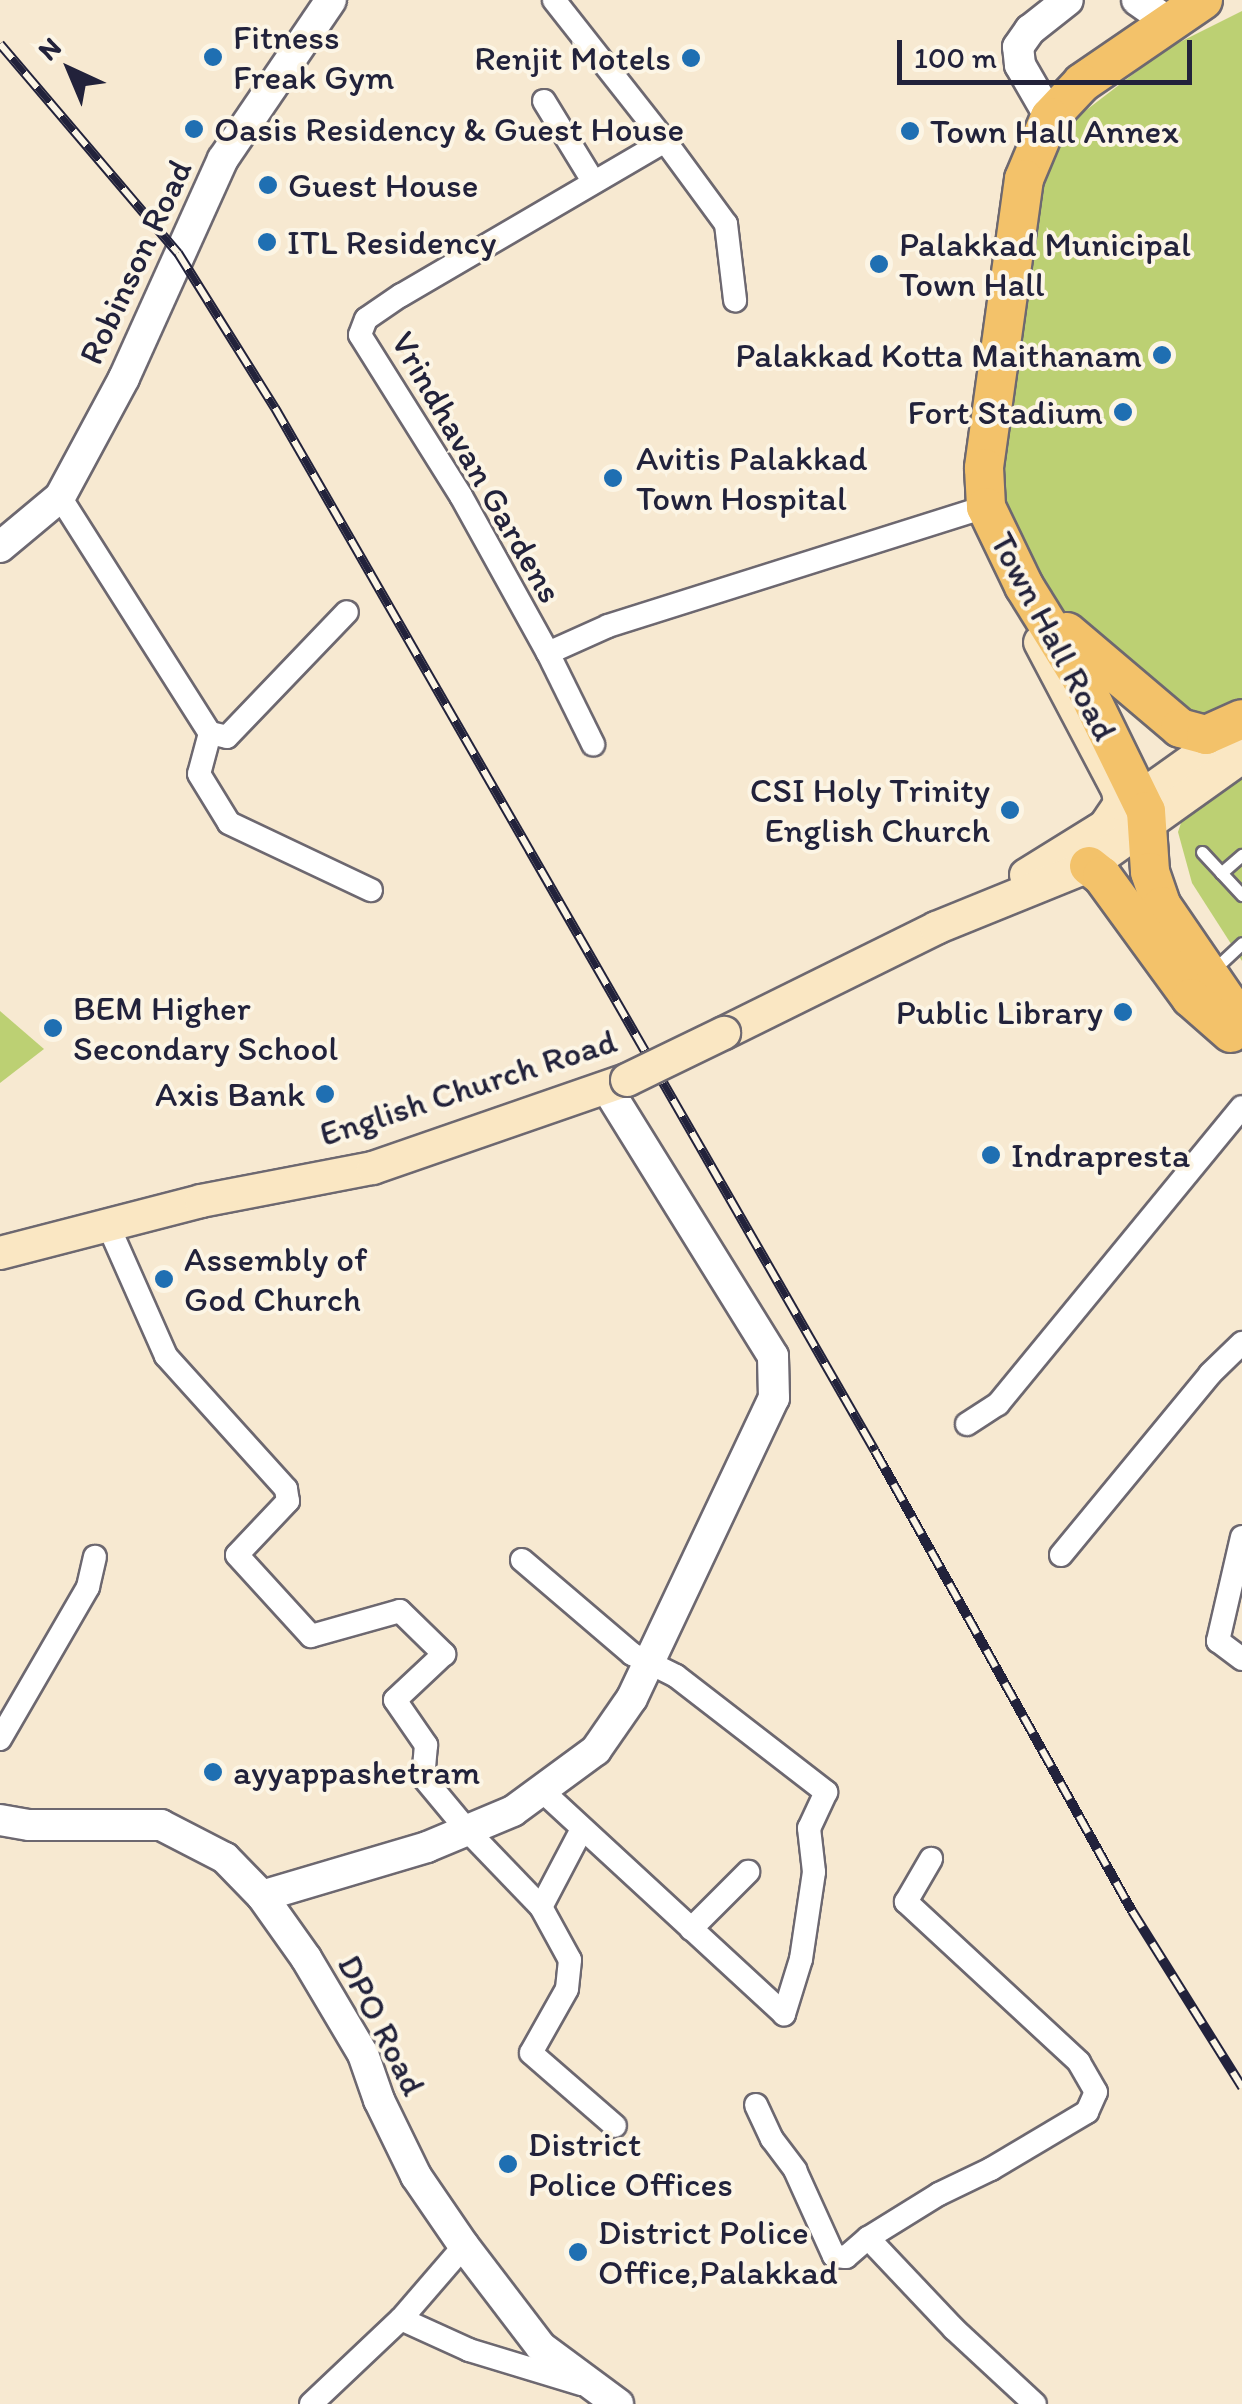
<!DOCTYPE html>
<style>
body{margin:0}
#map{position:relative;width:1242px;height:2404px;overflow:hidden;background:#f7e9d1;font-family:Itim,sans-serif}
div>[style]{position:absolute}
.green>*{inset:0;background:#bcd073}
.roads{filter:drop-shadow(2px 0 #6d6870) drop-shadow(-2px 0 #6d6870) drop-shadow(0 2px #6d6870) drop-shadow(0 -2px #6d6870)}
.service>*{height:11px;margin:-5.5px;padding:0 5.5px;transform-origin:5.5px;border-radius:5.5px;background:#fff}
.minor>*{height:22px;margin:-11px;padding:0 11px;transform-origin:11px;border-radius:11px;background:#fff}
.tertiary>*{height:30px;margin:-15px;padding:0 15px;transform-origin:15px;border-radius:15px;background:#fff}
.secondary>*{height:32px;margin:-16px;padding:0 16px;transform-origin:16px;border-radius:16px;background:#fae7c3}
.primary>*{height:38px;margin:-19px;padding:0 19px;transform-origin:19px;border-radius:19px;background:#f3c26a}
.rail>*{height:10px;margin-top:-5px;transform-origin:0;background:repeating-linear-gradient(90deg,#fcf5e5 0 19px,#22223b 0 38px);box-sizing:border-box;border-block:2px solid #22223b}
.bridges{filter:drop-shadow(2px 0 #6d6870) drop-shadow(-2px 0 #6d6870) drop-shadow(0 2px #6d6870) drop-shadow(0 -2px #6d6870)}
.secondary-bridge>*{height:32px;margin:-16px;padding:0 16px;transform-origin:16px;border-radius:16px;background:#fae7c3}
.dots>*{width:28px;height:28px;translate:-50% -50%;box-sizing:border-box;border:5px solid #fcf5e5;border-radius:50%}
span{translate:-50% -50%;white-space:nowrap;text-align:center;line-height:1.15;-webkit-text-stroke:8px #fcf5e5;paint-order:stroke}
.poi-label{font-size:35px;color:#22223b}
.left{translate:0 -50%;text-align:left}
.right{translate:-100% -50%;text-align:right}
.street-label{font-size:35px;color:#22223b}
.north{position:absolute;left:20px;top:20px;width:100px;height:100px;-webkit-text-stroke:8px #fcf5e5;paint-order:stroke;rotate:316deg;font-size:28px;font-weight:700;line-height:40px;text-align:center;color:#22223b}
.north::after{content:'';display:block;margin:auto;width:35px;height:45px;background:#22223b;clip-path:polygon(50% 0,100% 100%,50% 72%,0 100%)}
.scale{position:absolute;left:897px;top:40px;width:295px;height:45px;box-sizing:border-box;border:5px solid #22223b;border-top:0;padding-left:12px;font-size:30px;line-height:35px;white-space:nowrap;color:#22223b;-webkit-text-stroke:8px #fcf5e5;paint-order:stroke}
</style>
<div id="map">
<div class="green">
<i style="clip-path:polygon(1242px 11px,1242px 707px,1222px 722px,1156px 694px,1074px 632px,1023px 562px,994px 473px,1033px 225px,1046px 169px,1072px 121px,1166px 49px)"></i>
<i style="clip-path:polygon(1242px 755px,1242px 961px,1192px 883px,1178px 832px,1190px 796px)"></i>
<i style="clip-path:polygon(0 1011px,44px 1049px,0 1083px)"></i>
</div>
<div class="roads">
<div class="service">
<i style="left:1202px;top:852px;width:59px;rotate:47.1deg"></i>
<i style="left:1221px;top:873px;width:28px;rotate:-41deg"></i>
<i style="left:1223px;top:961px;width:26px;rotate:-43deg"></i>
</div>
<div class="minor">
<i style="left:554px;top:0;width:179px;rotate:51.8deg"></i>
<i style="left:665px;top:141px;width:306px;rotate:149.7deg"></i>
<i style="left:401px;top:295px;width:42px;rotate:145.6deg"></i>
<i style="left:366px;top:319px;width:17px;rotate:111deg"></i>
<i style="left:360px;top:335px;width:190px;rotate:57.9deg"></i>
<i style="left:461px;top:496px;width:179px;rotate:61deg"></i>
<i style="left:548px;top:653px;width:66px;rotate:-24.2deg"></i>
<i style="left:608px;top:626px;width:396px;rotate:-17.5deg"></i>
<i style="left:544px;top:101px;width:94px;rotate:58.5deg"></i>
<i style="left:665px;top:141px;width:103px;rotate:53.7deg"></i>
<i style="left:726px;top:224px;width:77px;rotate:83.2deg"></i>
<i style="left:60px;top:497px;width:280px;rotate:57.6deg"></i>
<i style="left:210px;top:733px;width:42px;rotate:105deg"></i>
<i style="left:199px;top:774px;width:57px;rotate:58.5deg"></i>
<i style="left:229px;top:823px;width:157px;rotate:25.3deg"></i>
<i style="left:548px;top:653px;width:102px;rotate:63.7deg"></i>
<i style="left:210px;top:733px;width:17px;rotate:13deg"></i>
<i style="left:227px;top:737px;width:173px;rotate:-46.2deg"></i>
<i style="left:108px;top:1225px;width:143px;rotate:66.1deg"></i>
<i style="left:166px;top:1356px;width:179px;rotate:47.9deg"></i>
<i style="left:286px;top:1489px;width:12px;rotate:81deg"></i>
<i style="left:288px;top:1501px;width:74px;rotate:133.4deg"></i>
<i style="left:237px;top:1555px;width:110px;rotate:47.6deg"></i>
<i style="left:311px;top:1636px;width:92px;rotate:-15.7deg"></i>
<i style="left:400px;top:1611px;width:62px;rotate:44.3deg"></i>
<i style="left:444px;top:1654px;width:67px;rotate:136.8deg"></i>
<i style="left:395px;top:1700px;width:55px;rotate:55.4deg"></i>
<i style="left:426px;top:1745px;width:32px;rotate:95deg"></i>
<i style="left:423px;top:1777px;width:69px;rotate:50.3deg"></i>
<i style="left:467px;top:1830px;width:107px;rotate:46.1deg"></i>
<i style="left:967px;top:1424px;width:37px;rotate:-33deg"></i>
<i style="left:998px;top:1404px;width:384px;rotate:-50.6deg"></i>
<i style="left:1242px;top:1537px;width:107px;rotate:103deg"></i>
<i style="left:1218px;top:1641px;width:30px;rotate:37deg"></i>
<i style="left:1061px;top:1555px;width:234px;rotate:-50.5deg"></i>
<i style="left:1210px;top:1374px;width:45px;rotate:-44.1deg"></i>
<i style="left:522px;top:1560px;width:145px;rotate:40.5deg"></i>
<i style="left:632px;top:1654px;width:49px;rotate:26.6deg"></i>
<i style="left:676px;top:1676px;width:190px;rotate:37.7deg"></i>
<i style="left:826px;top:1792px;width:40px;rotate:115deg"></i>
<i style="left:809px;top:1828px;width:44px;rotate:83.5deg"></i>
<i style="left:814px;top:1872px;width:88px;rotate:98.5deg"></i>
<i style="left:801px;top:1959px;width:58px;rotate:107.2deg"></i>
<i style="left:784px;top:2014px;width:328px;rotate:-137.3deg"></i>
<i style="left:0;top:1739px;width:176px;rotate:-59.9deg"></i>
<i style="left:88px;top:1587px;width:31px;rotate:-77deg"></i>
<i style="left:582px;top:1829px;width:88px;rotate:117.7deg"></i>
<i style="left:541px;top:1907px;width:60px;rotate:61.3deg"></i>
<i style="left:570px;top:1960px;width:29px;rotate:96deg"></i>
<i style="left:567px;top:1989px;width:73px;rotate:119.4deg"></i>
<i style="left:531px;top:2053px;width:111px;rotate:41deg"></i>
<i style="left:691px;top:1929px;width:81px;rotate:-45deg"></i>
<i style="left:756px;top:2105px;width:38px;rotate:65deg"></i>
<i style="left:772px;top:2139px;width:39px;rotate:53deg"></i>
<i style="left:795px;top:2170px;width:94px;rotate:65.6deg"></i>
<i style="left:834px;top:2256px;width:12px;rotate:5deg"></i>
<i style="left:846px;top:2257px;width:29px;rotate:-41deg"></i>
<i style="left:868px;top:2238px;width:84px;rotate:-31.8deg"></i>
<i style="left:939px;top:2194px;width:58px;rotate:-25.7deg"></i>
<i style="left:991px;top:2169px;width:112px;rotate:-30.7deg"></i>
<i style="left:1087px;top:2112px;width:22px;rotate:-66deg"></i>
<i style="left:1096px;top:2092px;width:34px;rotate:-120deg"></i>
<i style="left:1079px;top:2062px;width:236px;rotate:-137.2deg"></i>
<i style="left:906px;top:1902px;width:50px;rotate:-59.8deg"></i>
<i style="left:868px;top:2238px;width:125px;rotate:46.6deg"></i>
<i style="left:954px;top:2329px;width:110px;rotate:42.8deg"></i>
<i style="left:401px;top:2319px;width:96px;rotate:-49.2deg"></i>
<i style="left:311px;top:2404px;width:124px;rotate:-43.4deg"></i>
<i style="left:401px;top:2319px;width:75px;rotate:24.5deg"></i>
<i style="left:469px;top:2350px;width:117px;rotate:16.9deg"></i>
</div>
<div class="tertiary">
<i style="left:1137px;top:0;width:38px;rotate:35deg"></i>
<i style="left:1050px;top:117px;width:60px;rotate:-120deg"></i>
<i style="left:1020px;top:65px;width:18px;rotate:-96deg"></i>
<i style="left:1018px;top:47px;width:21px;rotate:-55deg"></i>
<i style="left:1030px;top:30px;width:48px;rotate:-38.3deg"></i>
<i style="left:0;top:547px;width:78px;rotate:-39.8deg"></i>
<i style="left:60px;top:497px;width:135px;rotate:-61.7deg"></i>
<i style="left:124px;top:378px;width:240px;rotate:-65.7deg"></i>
<i style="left:223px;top:159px;width:192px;rotate:-55.8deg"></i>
<i style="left:0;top:1820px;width:29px;rotate:10deg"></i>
<i style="left:29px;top:1825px;width:132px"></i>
<i style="left:161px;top:1825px;width:72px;rotate:27.3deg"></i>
<i style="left:225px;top:1858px;width:53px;rotate:45.8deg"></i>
<i style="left:262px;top:1896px;width:76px;rotate:54.6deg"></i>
<i style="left:306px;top:1958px;width:112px;rotate:59.3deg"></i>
<i style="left:363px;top:2054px;width:49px;rotate:70.8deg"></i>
<i style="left:379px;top:2100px;width:85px;rotate:64deg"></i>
<i style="left:416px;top:2176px;width:85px;rotate:55.6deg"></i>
<i style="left:464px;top:2246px;width:127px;rotate:52.7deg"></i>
<i style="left:541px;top:2347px;width:96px;rotate:36.5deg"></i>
<i style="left:262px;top:1896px;width:172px;rotate:-16.5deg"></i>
<i style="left:427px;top:1847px;width:93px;rotate:-22.7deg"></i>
<i style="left:513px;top:1811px;width:103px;rotate:-36.3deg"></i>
<i style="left:596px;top:1750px;width:63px;rotate:-55.3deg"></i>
<i style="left:632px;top:1698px;width:332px;rotate:-64.7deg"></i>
<i style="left:774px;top:1398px;width:42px;rotate:-91.4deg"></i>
<i style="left:773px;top:1356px;width:313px;rotate:-121.8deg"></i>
</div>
<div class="secondary">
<i style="left:1139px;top:798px;width:120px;rotate:-35.5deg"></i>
<i style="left:1026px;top:875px;width:93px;rotate:-31.8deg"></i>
<i style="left:1105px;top:826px;width:27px;rotate:-56deg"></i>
<i style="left:1120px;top:804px;width:14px;rotate:-98deg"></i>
<i style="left:1118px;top:790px;width:167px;rotate:-117.8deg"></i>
<i style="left:724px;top:1033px;width:237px;rotate:-26.3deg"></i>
<i style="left:936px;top:928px;width:165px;rotate:-22.1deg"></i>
<i style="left:1089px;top:866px;width:188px;rotate:-35.5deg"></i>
<i style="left:0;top:1253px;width:208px;rotate:-14.5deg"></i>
<i style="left:201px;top:1201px;width:175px;rotate:-10.9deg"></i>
<i style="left:373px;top:1168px;width:269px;rotate:-19.1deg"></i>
</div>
<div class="primary">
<i style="left:1203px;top:0;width:147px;rotate:145.6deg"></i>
<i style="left:1082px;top:83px;width:47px;rotate:133.3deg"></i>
<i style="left:1050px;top:117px;width:67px;rotate:112.8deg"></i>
<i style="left:1024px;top:179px;width:292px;rotate:97.9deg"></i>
<i style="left:984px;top:468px;width:39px;rotate:87deg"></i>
<i style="left:986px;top:507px;width:88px;rotate:64.3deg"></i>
<i style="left:1024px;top:586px;width:108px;rotate:58.2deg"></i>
<i style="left:1081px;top:678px;width:148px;rotate:64deg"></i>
<i style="left:1146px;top:811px;width:61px;rotate:86.2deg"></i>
<i style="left:1150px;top:872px;width:36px;rotate:71deg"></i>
<i style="left:1162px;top:906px;width:142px;rotate:55.6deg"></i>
<i style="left:1067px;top:632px;width:148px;rotate:40.3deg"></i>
<i style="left:1180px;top:728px;width:27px;rotate:15deg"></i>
<i style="left:1206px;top:735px;width:39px;rotate:-24deg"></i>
<i style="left:1089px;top:866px;width:16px;rotate:38deg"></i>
<i style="left:1102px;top:876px;width:151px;rotate:53.9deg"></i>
<i style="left:1191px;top:998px;width:53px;rotate:41.2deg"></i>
</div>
</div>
<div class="rail">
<i style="left:0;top:44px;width:275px;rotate:49.6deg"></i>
<i style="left:178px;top:253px;width:183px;rotate:58deg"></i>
<i style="left:275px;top:408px;width:1203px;rotate:60.09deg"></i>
<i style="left:875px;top:1451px;width:527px;rotate:60.81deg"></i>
<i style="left:1132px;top:1911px;width:208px;rotate:58deg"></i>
</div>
<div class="bridges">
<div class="secondary-bridge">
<i style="left:627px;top:1080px;width:108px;rotate:-25.9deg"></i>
</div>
</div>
<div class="dots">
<i style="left:213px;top:57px;background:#1f6fb2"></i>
<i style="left:691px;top:58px;background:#1f6fb2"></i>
<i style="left:194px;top:129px;background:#1f6fb2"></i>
<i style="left:910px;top:131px;background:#1f6fb2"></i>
<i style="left:268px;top:185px;background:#1f6fb2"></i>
<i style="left:267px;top:242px;background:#1f6fb2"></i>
<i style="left:879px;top:264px;background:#1f6fb2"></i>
<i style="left:1162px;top:355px;background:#1f6fb2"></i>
<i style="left:1123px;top:412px;background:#1f6fb2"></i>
<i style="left:613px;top:478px;background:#1f6fb2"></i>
<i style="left:1010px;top:810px;background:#1f6fb2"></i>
<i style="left:1123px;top:1012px;background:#1f6fb2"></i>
<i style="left:53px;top:1028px;background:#1f6fb2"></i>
<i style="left:325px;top:1094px;background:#1f6fb2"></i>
<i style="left:991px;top:1155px;background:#1f6fb2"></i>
<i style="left:164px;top:1279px;background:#1f6fb2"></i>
<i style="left:213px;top:1772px;background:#1f6fb2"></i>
<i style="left:508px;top:2164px;background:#1f6fb2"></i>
<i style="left:578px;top:2252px;background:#1f6fb2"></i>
</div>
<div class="poi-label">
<span class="left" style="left:233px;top:57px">Fitness<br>Freak Gym</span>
<span class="right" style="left:671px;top:58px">Renjit Motels</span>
<span class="left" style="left:214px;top:129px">Oasis Residency &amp; Guest House</span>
<span class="left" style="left:930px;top:131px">Town Hall Annex</span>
<span class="left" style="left:288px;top:185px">Guest House</span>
<span class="left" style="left:287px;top:242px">ITL Residency</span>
<span class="left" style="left:899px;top:264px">Palakkad Municipal<br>Town Hall</span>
<span class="right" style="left:1142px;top:355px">Palakkad Kotta Maithanam</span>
<span class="right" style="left:1103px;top:412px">Fort Stadium</span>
<span class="left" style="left:636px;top:478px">Avitis Palakkad<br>Town Hospital</span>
<span class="right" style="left:990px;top:810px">CSI Holy Trinity<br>English Church</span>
<span class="left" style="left:73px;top:1028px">BEM Higher<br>Secondary School</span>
<span class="right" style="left:1103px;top:1012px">Public Library</span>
<span class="right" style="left:305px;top:1094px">Axis Bank</span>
<span class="left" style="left:1011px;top:1155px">Indrapresta</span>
<span class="left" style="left:184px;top:1279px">Assembly of<br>God Church</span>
<span class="left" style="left:233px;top:1772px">ayyappashetram</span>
<span class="left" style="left:528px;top:2164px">District<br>Police Offices</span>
<span class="left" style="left:598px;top:2252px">District Police<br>Office,Palakkad</span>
</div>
<div class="street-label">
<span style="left:135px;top:262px;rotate:-65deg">Robinson Road</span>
<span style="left:477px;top:467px;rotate:60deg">Vrindhavan Gardens</span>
<span style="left:1054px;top:636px;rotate:62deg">Town Hall Road</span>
<span style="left:468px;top:1087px;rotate:-18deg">English Church Road</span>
<span style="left:382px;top:2025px;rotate:63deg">DPO Road</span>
</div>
<div class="north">N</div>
<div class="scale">100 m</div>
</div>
